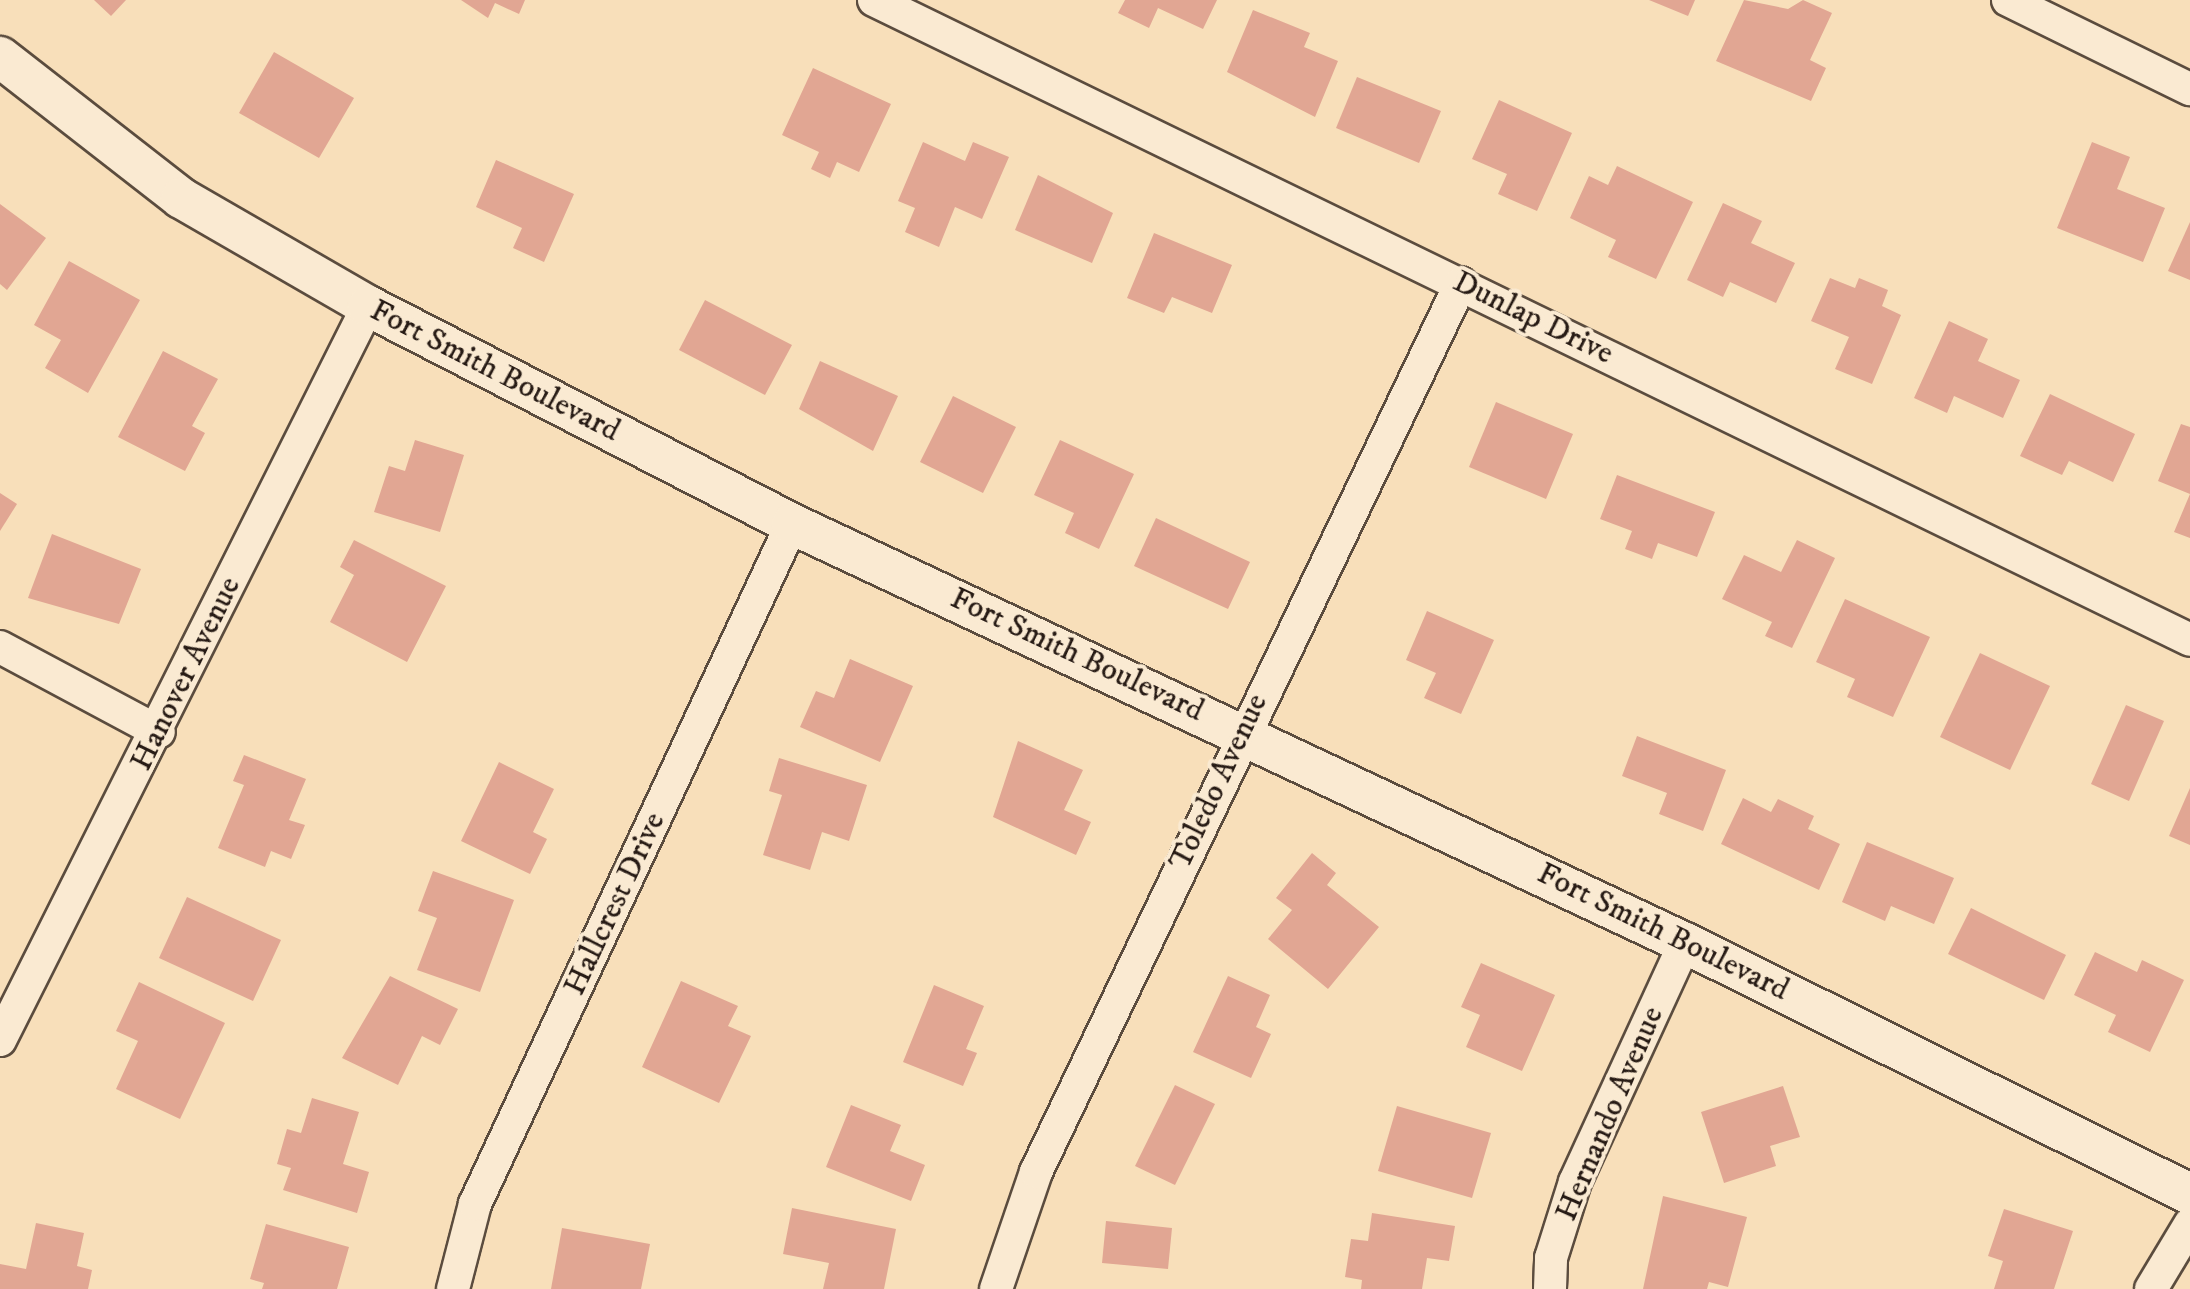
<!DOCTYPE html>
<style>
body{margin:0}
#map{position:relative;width:2190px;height:1289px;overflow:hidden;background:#f8dfba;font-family:"IM FELL DW Pica",serif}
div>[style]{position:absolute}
.building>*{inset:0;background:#e1a693}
.roads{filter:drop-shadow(2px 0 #5b4c3e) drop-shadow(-2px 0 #5b4c3e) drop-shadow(0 2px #5b4c3e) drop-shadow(0 -2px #5b4c3e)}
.minor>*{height:32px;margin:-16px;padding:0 16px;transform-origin:16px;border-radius:16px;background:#faead2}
.tertiary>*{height:40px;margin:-20px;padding:0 20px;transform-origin:20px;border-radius:20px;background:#faead2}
span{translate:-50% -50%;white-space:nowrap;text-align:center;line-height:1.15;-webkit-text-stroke:8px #faead2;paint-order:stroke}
.street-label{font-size:32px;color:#271b15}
</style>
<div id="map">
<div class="building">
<i style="clip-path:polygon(94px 0,126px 0,111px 16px)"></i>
<i style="clip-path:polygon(461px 0,525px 0,519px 14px,495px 3px,488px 18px)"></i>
<i style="clip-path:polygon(1125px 0,1217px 0,1203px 29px,1158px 8px,1149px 28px,1118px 13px)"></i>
<i style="clip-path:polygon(1649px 0,1695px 0,1688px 16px)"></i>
<i style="clip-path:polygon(1744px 0,1788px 9px,1803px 0,1832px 13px,1810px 60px,1826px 68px,1811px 101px,1716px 61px)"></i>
<i style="clip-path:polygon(1253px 10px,1310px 33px,1304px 47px,1338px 61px,1315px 117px,1227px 72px)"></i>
<i style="clip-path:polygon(274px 52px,354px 98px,319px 158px,239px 113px)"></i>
<i style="clip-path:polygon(813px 68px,891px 104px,859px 172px,837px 162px,830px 178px,811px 169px,819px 152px,782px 135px)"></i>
<i style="clip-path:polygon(1357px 77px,1441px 111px,1419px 163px,1336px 128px)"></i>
<i style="clip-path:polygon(1499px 100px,1572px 133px,1537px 211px,1498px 194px,1507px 174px,1472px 159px)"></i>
<i style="clip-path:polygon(923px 142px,965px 161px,973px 142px,1009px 157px,982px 219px,955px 207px,939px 247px,905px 232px,915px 208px,898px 201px)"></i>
<i style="clip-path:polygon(2092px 142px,2130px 157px,2117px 189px,2165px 208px,2143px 262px,2057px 228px)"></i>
<i style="clip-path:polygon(496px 160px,574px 194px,544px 262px,513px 248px,522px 228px,476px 207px)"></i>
<i style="clip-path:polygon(1617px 166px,1693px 202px,1656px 279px,1608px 257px,1616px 240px,1570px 218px,1589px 176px,1608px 185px)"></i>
<i style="clip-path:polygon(1038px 175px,1113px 213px,1092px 263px,1015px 230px)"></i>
<i style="clip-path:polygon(1723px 203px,1762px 221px,1751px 243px,1795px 263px,1776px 303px,1730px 282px,1723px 297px,1687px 280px)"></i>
<i style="clip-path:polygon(0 204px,46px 238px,7px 290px,0 284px)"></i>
<i style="clip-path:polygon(2190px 222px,2190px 280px,2168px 271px)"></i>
<i style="clip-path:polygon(1154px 233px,1232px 265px,1212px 313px,1172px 297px,1164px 313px,1127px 298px)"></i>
<i style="clip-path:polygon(69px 261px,140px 300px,88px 393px,45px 368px,61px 340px,34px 325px)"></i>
<i style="clip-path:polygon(1830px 278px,1855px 288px,1859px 278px,1888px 290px,1882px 306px,1901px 315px,1872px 384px,1835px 369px,1849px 337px,1811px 321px)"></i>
<i style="clip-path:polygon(705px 300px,792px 345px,765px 395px,679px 350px)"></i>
<i style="clip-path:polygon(1949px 321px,1988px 339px,1978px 361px,2020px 380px,2003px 418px,1954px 396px,1947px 413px,1914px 398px)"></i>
<i style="clip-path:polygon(163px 351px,218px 379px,192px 426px,205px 433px,185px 471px,118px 437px)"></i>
<i style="clip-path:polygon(820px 361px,898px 396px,873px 451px,799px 409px)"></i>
<i style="clip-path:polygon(2050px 394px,2135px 434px,2113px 482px,2069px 461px,2062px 475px,2020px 456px)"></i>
<i style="clip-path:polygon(953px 396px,1016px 427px,983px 493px,920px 462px)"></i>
<i style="clip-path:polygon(1496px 402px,1573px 434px,1546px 499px,1469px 467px)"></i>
<i style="clip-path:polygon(2181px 424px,2190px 427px,2190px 538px,2174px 532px,2190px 494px,2158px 481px)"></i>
<i style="clip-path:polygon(415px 440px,464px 455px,440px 532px,374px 512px,389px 466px,405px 471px)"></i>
<i style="clip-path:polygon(1060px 440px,1134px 474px,1099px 549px,1065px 533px,1074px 513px,1034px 495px)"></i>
<i style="clip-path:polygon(1617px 475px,1715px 512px,1697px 557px,1658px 543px,1652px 559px,1625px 549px,1632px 531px,1600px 519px)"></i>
<i style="clip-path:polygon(0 493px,17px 504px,0 531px)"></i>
<i style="clip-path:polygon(1156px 518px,1250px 562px,1228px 609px,1134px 566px)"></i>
<i style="clip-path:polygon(52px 534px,141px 569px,119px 624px,28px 598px)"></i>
<i style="clip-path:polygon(354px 540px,446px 586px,407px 662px,330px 622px,354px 575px,340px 567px)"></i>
<i style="clip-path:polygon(1797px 540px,1835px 558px,1792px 648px,1765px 636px,1772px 622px,1722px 599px,1744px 555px,1781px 572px)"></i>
<i style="clip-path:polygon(1845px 599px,1930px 637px,1893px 717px,1847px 697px,1855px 679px,1816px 662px)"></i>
<i style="clip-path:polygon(1427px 611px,1494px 640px,1461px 714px,1424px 698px,1436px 673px,1406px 660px)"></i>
<i style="clip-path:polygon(1980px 653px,2050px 686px,2010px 770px,1940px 737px)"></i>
<i style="clip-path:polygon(850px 659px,913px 686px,880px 762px,800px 727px,816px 691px,834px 698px)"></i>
<i style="clip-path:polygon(2126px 705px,2164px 721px,2129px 801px,2091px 784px)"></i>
<i style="clip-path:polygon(1637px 736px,1726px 770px,1703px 831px,1659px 814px,1667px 793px,1622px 776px)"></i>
<i style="clip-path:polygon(1018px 741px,1083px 770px,1064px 810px,1091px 822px,1076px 855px,993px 817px)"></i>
<i style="clip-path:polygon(244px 755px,306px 779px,289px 820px,305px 825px,291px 859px,271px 851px,265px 867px,218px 848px,244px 785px,233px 781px)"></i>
<i style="clip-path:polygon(779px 758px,867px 785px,849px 841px,822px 832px,810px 870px,763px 855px,782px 795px,769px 791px)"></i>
<i style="clip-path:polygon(499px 762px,554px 789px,533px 832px,547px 839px,530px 874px,461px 841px)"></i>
<i style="clip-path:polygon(2190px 788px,2190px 845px,2169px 836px)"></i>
<i style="clip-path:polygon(1743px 798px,1771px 812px,1778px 799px,1814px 816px,1808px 829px,1840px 844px,1819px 890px,1721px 844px)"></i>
<i style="clip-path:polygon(1867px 842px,1954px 878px,1934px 924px,1891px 906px,1885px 921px,1842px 902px)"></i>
<i style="clip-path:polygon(1312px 853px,1336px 873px,1327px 885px,1379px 927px,1328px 989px,1268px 939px,1292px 910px,1276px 898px)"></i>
<i style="clip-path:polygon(433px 871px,514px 900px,480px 992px,417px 970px,437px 918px,418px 911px)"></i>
<i style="clip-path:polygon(187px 897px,281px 940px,253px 1001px,159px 958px)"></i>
<i style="clip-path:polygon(1971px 908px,2066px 955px,2044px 1000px,1948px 954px)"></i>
<i style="clip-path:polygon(2095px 952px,2137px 972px,2142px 960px,2184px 980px,2150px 1052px,2108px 1032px,2116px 1015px,2074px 995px)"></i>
<i style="clip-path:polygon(1481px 963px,1555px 995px,1522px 1071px,1466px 1047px,1480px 1015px,1461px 1007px)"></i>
<i style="clip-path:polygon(390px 976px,458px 1009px,440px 1045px,422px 1036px,398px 1085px,342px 1058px)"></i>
<i style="clip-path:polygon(1228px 976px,1270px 995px,1256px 1027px,1271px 1034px,1251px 1078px,1193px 1052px)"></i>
<i style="clip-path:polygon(681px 981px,738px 1006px,728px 1026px,751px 1036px,719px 1103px,642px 1067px)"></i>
<i style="clip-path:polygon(139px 982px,225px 1023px,180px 1119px,116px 1089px,138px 1041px,116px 1031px)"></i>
<i style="clip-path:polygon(934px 985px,984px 1006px,966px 1049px,977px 1053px,963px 1086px,903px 1062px)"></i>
<i style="clip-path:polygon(1175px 1085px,1215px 1104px,1175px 1185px,1135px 1166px)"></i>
<i style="clip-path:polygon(1783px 1086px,1800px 1137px,1770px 1146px,1776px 1166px,1724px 1183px,1701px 1112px)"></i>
<i style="clip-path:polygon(312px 1098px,359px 1112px,343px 1164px,369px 1172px,357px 1213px,283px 1190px,291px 1168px,277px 1164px,287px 1129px,301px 1133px)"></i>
<i style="clip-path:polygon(851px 1105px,901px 1125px,890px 1151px,925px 1165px,911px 1201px,826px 1167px)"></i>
<i style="clip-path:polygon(1397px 1106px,1491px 1133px,1472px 1198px,1378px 1171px)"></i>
<i style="clip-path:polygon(1663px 1196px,1747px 1217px,1728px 1287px,1709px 1282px,1707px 1289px,1643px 1289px)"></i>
<i style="clip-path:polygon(792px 1208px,896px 1229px,884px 1289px,823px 1289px,829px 1263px,783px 1254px)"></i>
<i style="clip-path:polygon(2004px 1209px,2073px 1231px,2054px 1289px,1994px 1289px,2003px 1261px,1988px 1256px)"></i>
<i style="clip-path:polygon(1372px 1213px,1455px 1226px,1449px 1261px,1427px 1258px,1422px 1289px,1361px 1289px,1362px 1280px,1345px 1277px,1351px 1239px,1368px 1241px)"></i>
<i style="clip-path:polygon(1106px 1221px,1172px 1228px,1168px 1269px,1102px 1263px)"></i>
<i style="clip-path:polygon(36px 1223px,84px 1233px,77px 1266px,92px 1270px,88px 1289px,0 1289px,0 1264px,26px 1269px)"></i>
<i style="clip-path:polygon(266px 1224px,349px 1247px,337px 1289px,262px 1289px,264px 1283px,250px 1279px)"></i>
<i style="clip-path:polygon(562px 1228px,650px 1244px,641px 1289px,551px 1289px)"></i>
</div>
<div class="roads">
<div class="minor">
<i style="left:874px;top:0;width:1463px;rotate:25.93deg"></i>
<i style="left:2008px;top:0;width:203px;rotate:26.1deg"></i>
<i style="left:0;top:647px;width:180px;rotate:28.1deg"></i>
<i style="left:0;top:1040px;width:821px;rotate:-63.37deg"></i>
<i style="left:453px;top:1289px;width:88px;rotate:-75.5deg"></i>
<i style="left:475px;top:1204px;width:750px;rotate:-65.01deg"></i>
<i style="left:996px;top:1289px;width:124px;rotate:-71.1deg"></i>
<i style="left:1036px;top:1172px;width:985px;rotate:-64.45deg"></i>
<i style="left:1550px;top:1289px;width:31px;rotate:-88deg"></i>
<i style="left:1551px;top:1258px;width:80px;rotate:-72.5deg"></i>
<i style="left:1575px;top:1182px;width:263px;rotate:-65.3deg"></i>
<i style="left:2151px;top:1289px;width:76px;rotate:-59deg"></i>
</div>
<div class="tertiary">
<i style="left:0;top:57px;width:229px;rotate:37.9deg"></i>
<i style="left:181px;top:198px;width:216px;rotate:30deg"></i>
<i style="left:368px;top:306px;width:477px;rotate:27.2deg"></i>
<i style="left:792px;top:524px;width:986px;rotate:25.14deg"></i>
<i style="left:1685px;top:943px;width:564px;rotate:26.43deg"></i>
</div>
</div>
<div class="street-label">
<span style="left:1533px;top:318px;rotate:26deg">Dunlap Drive</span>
<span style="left:495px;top:371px;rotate:27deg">Fort Smith Boulevard</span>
<span style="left:1077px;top:655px;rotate:25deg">Fort Smith Boulevard</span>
<span style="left:186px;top:674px;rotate:-64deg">Hanover Avenue</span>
<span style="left:1219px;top:782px;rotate:-65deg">Toledo Avenue</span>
<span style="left:615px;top:904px;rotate:-65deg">Hallcrest Drive</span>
<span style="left:1663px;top:932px;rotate:26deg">Fort Smith Boulevard</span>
<span style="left:1610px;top:1114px;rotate:-67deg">Hernando Avenue</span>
</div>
</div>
